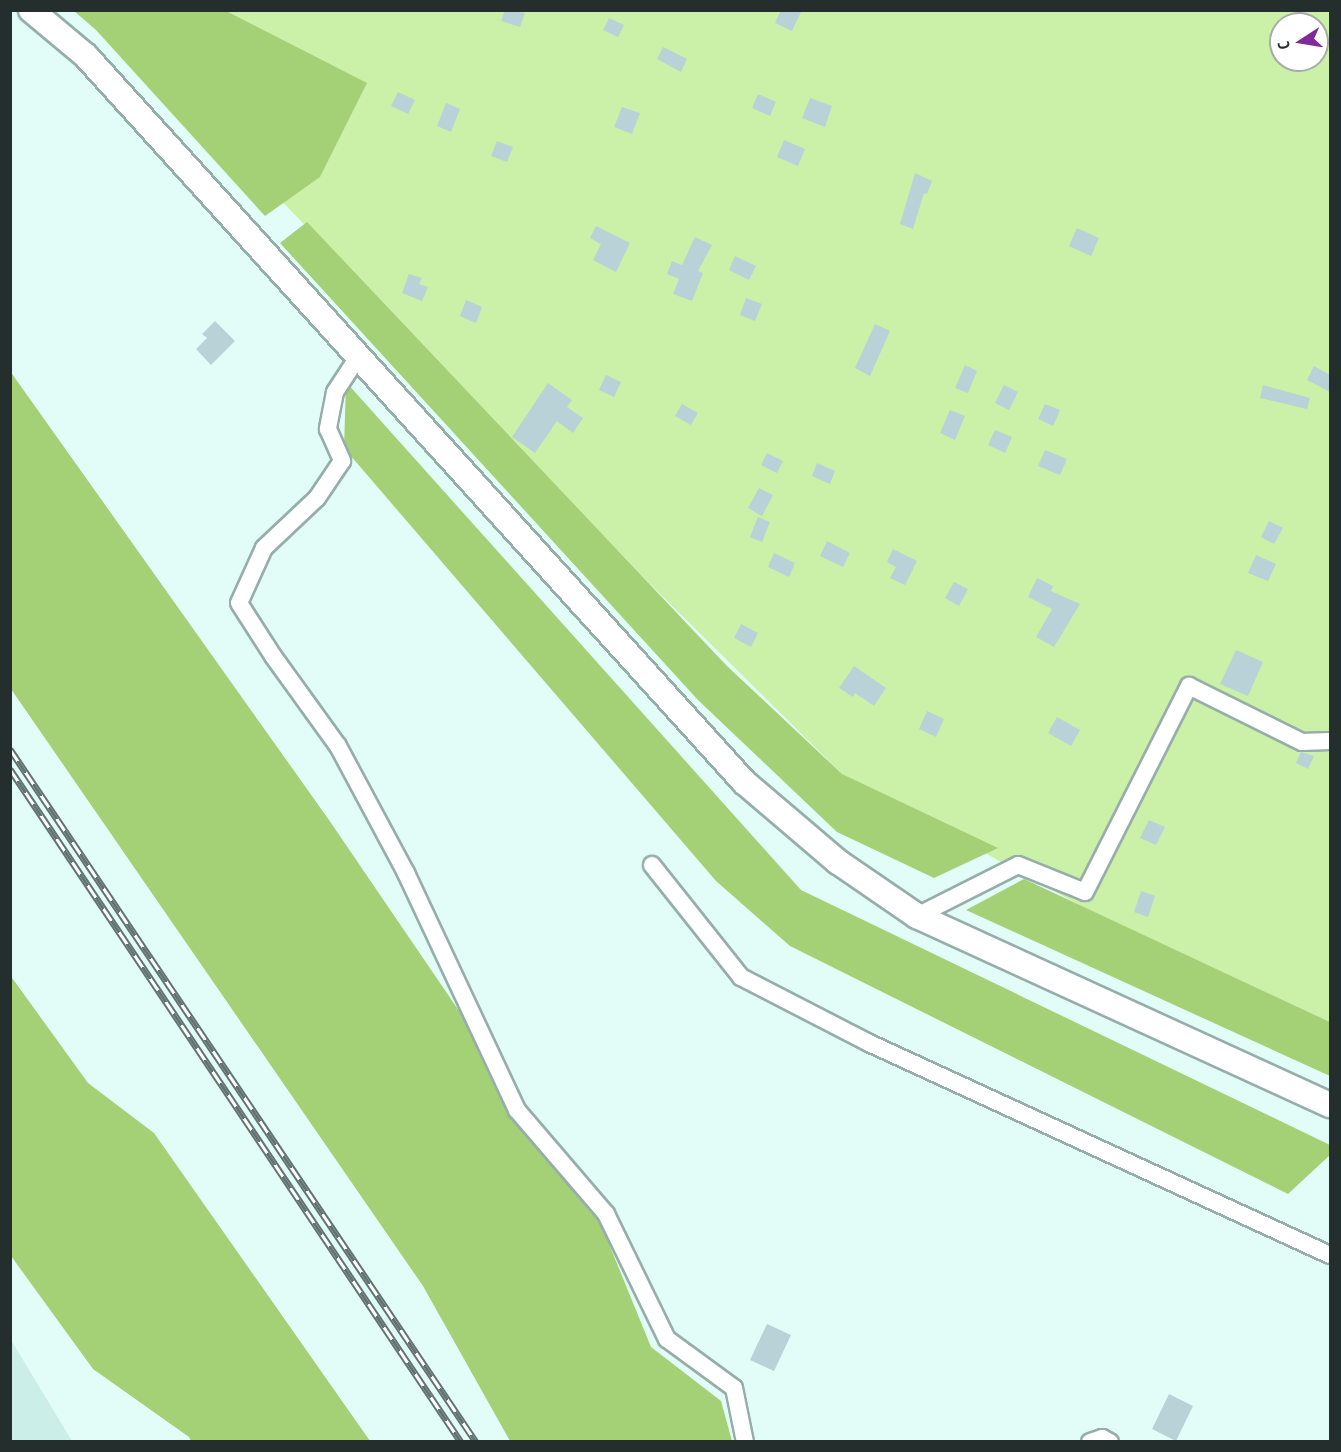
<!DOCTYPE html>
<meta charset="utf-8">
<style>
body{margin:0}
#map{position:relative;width:1341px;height:1452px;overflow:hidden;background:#e2fdf8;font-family:"PT Sans Narrow",sans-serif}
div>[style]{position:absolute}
.built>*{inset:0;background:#cceee8}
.green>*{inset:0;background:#cbf0a8}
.forest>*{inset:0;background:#a4d076}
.building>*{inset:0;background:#b9d2d7}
.roads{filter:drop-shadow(2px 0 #96aeaa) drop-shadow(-2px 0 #96aeaa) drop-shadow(0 2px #96aeaa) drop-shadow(0 -2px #96aeaa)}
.street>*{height:16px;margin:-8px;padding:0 8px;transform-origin:8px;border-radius:8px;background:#fff}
.secondary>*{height:24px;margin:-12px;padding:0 12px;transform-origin:12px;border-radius:12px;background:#fff}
.rail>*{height:7px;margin-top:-3.5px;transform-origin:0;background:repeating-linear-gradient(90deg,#fff 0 14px,#637370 0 28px);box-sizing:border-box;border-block:2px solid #637370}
span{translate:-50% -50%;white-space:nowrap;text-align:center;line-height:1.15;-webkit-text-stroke:5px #fff;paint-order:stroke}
.frame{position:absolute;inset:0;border:12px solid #242e2c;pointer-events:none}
.north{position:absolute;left:1269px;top:12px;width:60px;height:60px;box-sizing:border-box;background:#fff;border:2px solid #a7abab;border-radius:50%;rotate:258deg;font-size:16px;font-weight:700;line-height:24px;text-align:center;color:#242e2c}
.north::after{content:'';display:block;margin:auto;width:21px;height:27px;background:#812a98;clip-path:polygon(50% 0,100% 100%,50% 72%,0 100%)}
</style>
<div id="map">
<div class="built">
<i style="clip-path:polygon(11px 1340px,72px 1441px,11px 1441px)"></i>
</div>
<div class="green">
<i style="clip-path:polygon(evenodd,99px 11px,1330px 11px,1330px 1022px,1081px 906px,842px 774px,646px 580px,99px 11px,1281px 24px,1317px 24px,1317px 60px,1281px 60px,1281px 24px)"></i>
</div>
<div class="forest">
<i style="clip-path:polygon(74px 11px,226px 11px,367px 83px,320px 177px,265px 216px,96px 30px)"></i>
<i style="clip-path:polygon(307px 222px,727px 666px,842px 774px,998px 848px,934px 878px,837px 832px,698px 700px,280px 243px)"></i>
<i style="clip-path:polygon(10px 371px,329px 820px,596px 1212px,651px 1347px,721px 1401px,732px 1441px,510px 1441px,423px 1286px,11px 689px)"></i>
<i style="clip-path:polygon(346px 382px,801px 890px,1330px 1145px,1330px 1155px,1288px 1194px,790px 946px,716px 881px,344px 448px)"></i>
<i style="clip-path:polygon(1024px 879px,1330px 1022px,1330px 1076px,966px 910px)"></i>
<i style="clip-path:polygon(10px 975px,88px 1083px,154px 1133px,370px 1441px,191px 1441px,189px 1437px,93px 1369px,11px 1256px)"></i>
</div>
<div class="building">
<i style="clip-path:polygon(505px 10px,525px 13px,520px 27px,501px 21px)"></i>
<i style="clip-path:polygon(781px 10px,802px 10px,792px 31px,775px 23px)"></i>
<i style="clip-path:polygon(609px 18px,624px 25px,618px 37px,603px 30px)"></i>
<i style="clip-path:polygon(663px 47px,687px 59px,681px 72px,657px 59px)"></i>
<i style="clip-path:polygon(398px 92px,415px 100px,408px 114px,391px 106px)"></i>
<i style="clip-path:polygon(758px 94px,776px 102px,770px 116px,752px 108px)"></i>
<i style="clip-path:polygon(810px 98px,832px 106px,825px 127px,802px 118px)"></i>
<i style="clip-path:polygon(446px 103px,460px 109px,451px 132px,437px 126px)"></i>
<i style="clip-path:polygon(622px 107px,640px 113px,632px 134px,614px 127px)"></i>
<i style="clip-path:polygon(784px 140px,805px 149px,798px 166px,777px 157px)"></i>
<i style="clip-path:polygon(497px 141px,513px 147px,507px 162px,491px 156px)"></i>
<i style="clip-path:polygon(915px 173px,932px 181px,927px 194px,924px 193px,913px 229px,900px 224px)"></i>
<i style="clip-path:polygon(596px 226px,630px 243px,616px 272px,593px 260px,601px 244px,590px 238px)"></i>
<i style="clip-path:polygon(1077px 228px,1099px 238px,1091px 256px,1069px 246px)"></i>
<i style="clip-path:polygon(695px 237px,712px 245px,698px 271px,703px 273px,692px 301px,673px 294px,679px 279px,667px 274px,672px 261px,682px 265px)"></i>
<i style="clip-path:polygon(735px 256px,756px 266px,749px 280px,729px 270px)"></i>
<i style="clip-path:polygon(409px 274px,422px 278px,419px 284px,428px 287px,422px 301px,402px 293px)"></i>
<i style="clip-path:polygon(746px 298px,762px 304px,755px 321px,740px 315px)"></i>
<i style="clip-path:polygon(466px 300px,482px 307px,476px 323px,460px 316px)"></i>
<i style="clip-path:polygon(215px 321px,235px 341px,211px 365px,196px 349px,207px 338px,202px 334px)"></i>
<i style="clip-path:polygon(875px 324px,890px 331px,870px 376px,855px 368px)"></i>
<i style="clip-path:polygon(965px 365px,977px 371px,968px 393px,955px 388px)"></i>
<i style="clip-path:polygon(1314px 366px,1330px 375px,1330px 392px,1307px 380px)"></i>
<i style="clip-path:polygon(606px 375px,621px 382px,614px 397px,599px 390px)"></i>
<i style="clip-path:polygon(548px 383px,572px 400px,567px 407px,583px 418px,573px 433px,557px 421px,535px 453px,512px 437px)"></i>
<i style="clip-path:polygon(1004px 385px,1018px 392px,1009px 410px,995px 403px)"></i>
<i style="clip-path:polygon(1263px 385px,1310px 398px,1307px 409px,1260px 398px)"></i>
<i style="clip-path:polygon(682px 404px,698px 413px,691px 425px,675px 416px)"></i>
<i style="clip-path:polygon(1045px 404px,1060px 410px,1053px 426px,1038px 419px)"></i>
<i style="clip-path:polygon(950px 410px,965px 416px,955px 440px,940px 433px)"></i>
<i style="clip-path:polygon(995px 430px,1012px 437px,1005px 453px,988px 445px)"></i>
<i style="clip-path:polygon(1045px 450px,1067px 459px,1060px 475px,1038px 466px)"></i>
<i style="clip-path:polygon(767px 453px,783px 461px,777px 473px,761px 465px)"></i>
<i style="clip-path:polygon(817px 463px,835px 471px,830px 484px,812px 476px)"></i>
<i style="clip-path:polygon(759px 488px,773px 495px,762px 516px,748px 508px)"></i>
<i style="clip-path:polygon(758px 517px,770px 522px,762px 542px,750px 537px)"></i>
<i style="clip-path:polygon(1269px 521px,1283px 528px,1274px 544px,1261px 537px)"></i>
<i style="clip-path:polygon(827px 541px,850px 553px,843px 567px,820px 556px)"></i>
<i style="clip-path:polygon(893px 549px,917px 561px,905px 585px,890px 578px,896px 567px,887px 562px)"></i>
<i style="clip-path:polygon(774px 553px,795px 563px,789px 577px,768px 567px)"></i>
<i style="clip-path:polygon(1256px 555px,1276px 564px,1268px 581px,1248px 573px)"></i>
<i style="clip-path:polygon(1037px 578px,1053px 586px,1051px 591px,1080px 604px,1054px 647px,1036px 637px,1052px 609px,1028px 597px)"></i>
<i style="clip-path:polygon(954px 582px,968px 589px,959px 606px,945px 598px)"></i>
<i style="clip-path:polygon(741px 624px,758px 633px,751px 647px,734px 638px)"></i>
<i style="clip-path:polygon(1236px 650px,1263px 662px,1248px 696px,1220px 684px)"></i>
<i style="clip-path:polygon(854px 666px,886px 688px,874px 706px,855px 693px,853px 697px,839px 688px)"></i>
<i style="clip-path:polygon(927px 711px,944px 719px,936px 737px,919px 729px)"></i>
<i style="clip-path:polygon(1057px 717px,1080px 730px,1071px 746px,1048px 733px)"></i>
<i style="clip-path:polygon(1301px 752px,1314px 756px,1308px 769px,1296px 763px)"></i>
<i style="clip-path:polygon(1149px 820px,1165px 827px,1156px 845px,1140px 838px)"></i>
<i style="clip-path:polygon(1141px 891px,1155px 896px,1148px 917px,1134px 912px)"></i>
<i style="clip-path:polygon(767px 1324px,791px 1335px,774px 1371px,750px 1360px)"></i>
<i style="clip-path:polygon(1169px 1394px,1193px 1406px,1176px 1441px,1152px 1429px)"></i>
</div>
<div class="roads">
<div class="street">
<i style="left:358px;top:357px;width:42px;rotate:123.3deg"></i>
<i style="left:335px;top:392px;width:38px;rotate:101deg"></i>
<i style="left:328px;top:429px;width:35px;rotate:66deg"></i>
<i style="left:342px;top:461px;width:45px;rotate:124deg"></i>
<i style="left:317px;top:498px;width:73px;rotate:136.7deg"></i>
<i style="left:264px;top:548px;width:60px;rotate:114.4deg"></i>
<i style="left:239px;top:603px;width:63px;rotate:57.3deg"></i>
<i style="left:273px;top:656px;width:111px;rotate:54.2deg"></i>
<i style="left:338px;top:746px;width:144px;rotate:61.8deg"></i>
<i style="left:406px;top:873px;width:262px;rotate:64.9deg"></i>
<i style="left:517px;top:1110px;width:137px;rotate:49.4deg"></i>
<i style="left:606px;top:1214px;width:139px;rotate:64deg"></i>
<i style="left:667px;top:1339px;width:83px;rotate:36.2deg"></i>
<i style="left:734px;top:1388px;width:55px;rotate:78.5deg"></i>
<i style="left:652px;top:865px;width:143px;rotate:51.5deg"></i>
<i style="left:741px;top:977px;width:144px;rotate:27.3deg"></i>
<i style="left:869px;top:1043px;width:507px;rotate:24.7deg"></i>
<i style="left:917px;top:916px;width:113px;rotate:-26.8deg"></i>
<i style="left:1018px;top:865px;width:72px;rotate:21.9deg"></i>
<i style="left:1085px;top:892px;width:231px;rotate:-63.2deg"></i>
<i style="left:1189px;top:686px;width:126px;rotate:26.4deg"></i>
<i style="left:1302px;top:742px;width:28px;rotate:-2deg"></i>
<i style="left:1090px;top:1442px;width:13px;rotate:-18deg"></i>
<i style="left:1102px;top:1438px;width:9px;rotate:27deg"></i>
</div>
<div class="secondary">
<i style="left:31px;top:10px;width:72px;rotate:39.9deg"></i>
<i style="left:86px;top:56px;width:980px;rotate:47.81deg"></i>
<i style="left:744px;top:782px;width:123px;rotate:40.4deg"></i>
<i style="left:838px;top:862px;width:96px;rotate:34.4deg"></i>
<i style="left:917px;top:916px;width:454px;rotate:24.6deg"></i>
</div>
</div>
<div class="rail">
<i style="left:10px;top:749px;width:835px;rotate:56.08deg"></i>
<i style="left:10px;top:769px;width:810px;rotate:56.17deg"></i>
</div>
<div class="frame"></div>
<div class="north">С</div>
</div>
